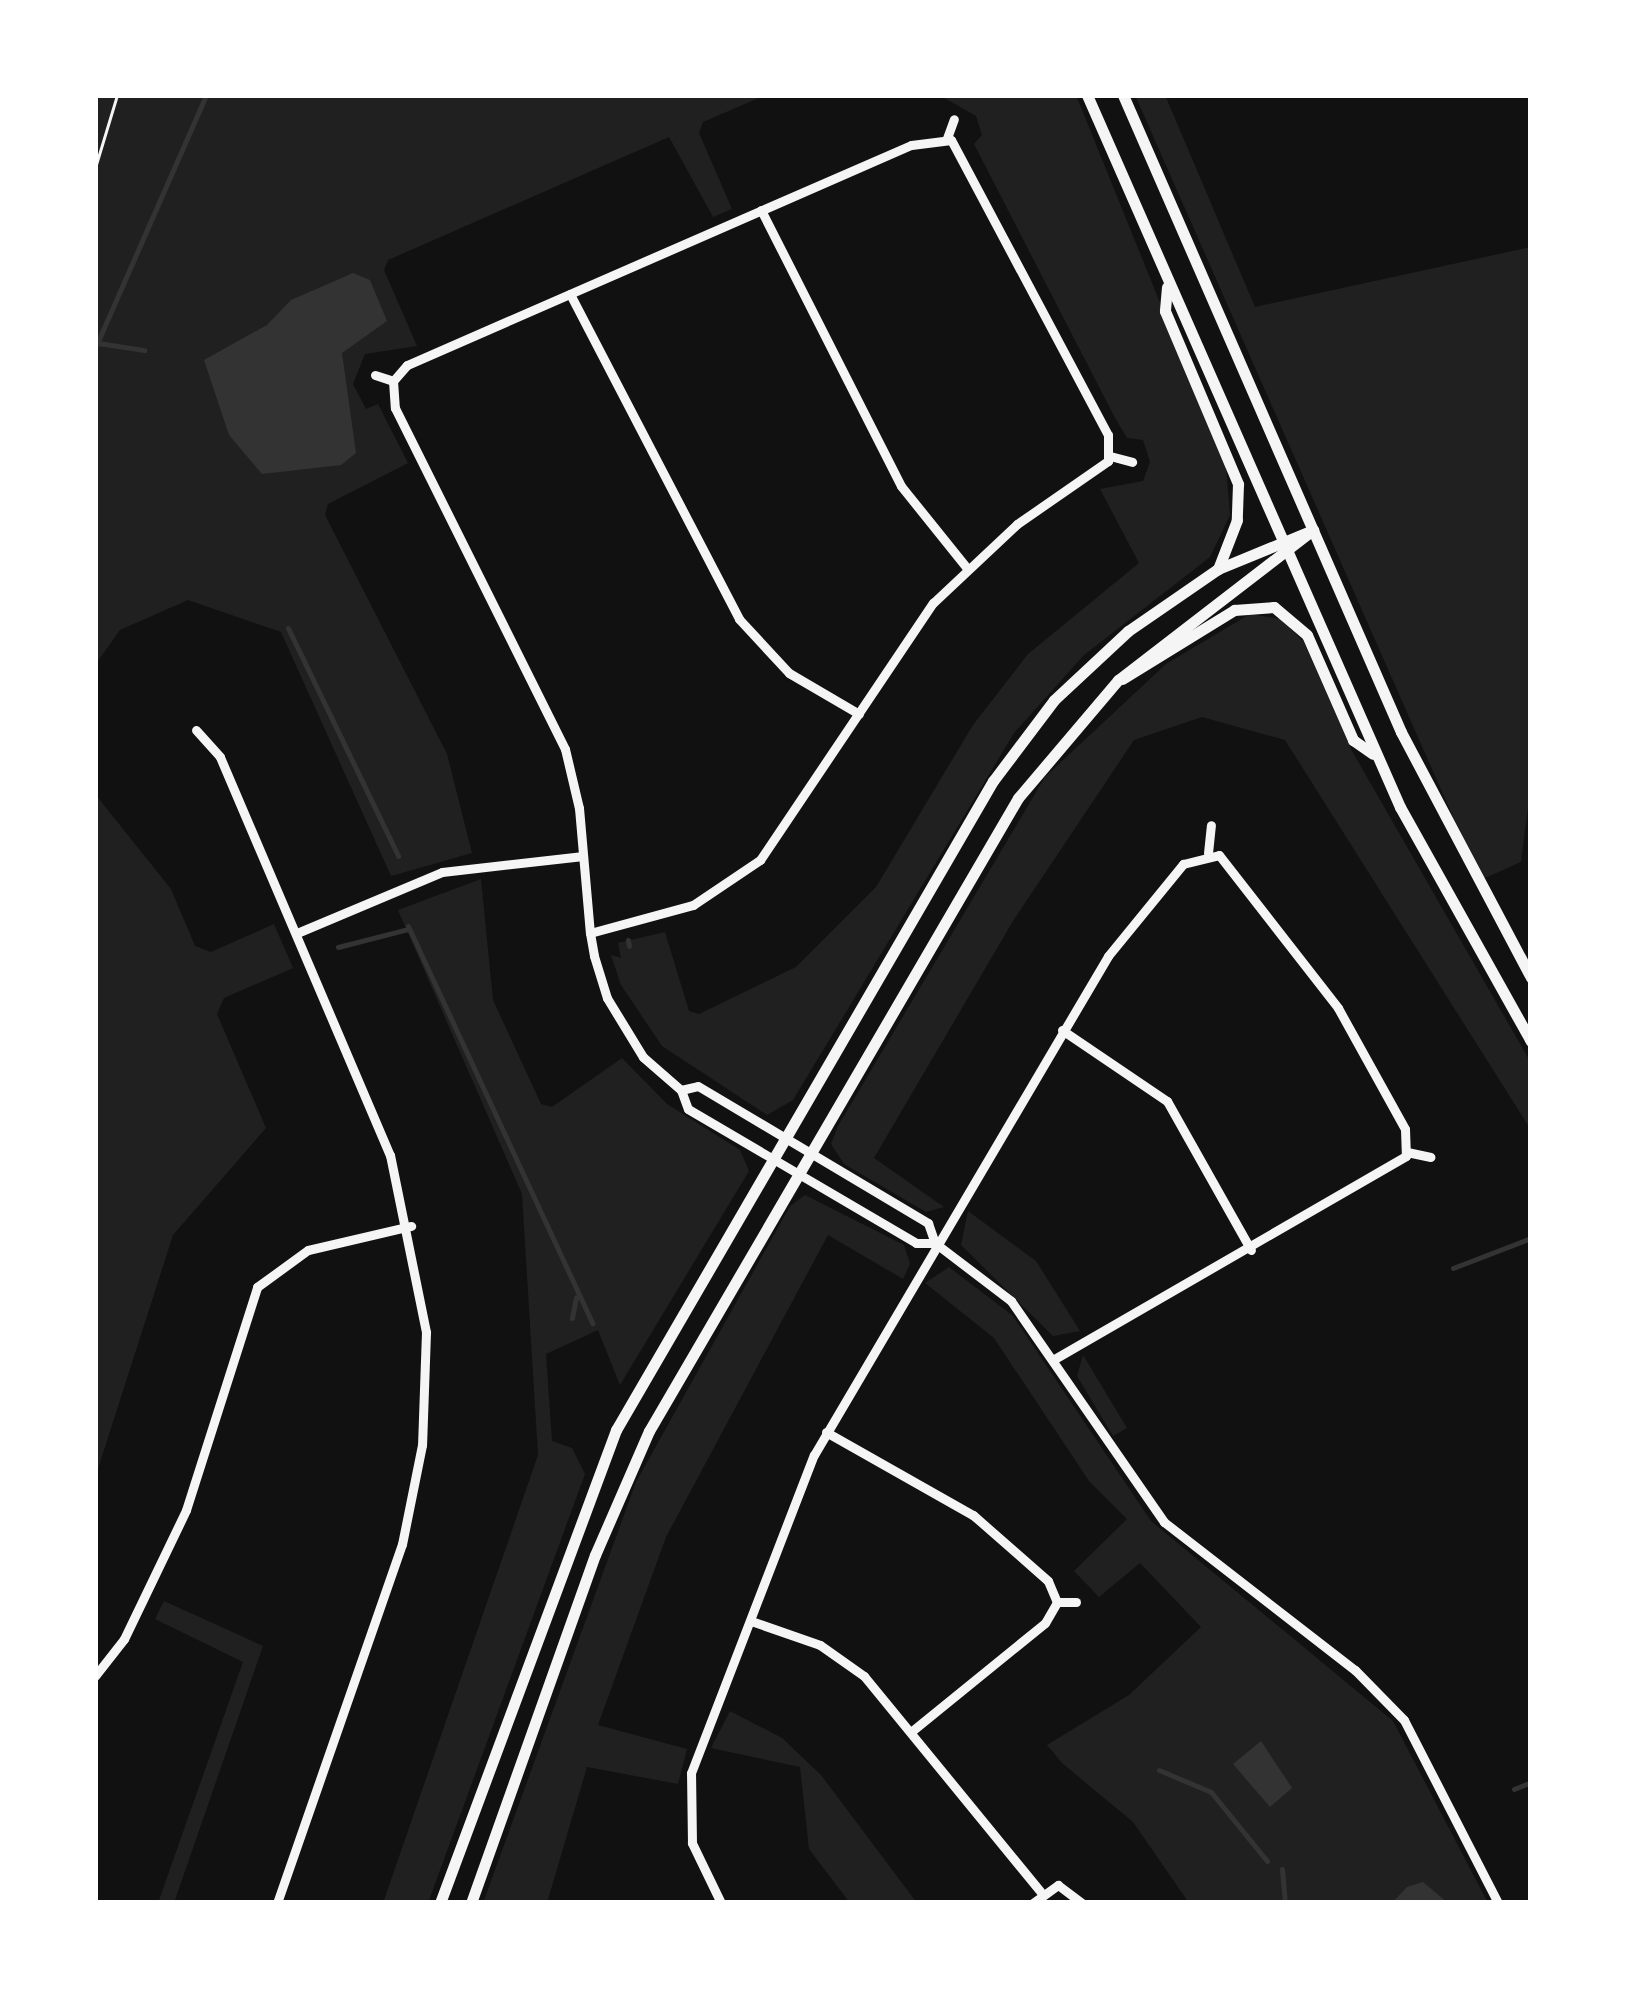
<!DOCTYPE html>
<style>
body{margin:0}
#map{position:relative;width:1626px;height:1998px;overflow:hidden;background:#111;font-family:"Fira Sans",sans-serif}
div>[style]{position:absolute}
.green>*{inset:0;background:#202020}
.water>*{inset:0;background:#333}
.stream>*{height:5px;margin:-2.5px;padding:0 2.5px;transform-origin:2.5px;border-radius:2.5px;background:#333}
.path>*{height:2.5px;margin:-1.25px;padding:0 1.25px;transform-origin:1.25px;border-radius:1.25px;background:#f5f5f5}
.minor>*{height:9px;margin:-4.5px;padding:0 4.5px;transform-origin:4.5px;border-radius:4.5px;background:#f5f5f5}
.secondary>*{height:11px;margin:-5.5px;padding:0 5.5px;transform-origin:5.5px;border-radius:5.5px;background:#f5f5f5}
span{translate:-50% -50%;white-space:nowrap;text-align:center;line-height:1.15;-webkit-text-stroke:8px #fff;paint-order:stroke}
.frame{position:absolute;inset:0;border:98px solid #fff;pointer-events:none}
</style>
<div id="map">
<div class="green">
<i style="clip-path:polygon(95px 95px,766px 95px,703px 122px,699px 133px,732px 209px,713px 217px,669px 137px,388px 260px,384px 270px,417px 346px,365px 354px,353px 384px,366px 409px,378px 404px,408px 463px,328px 504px,325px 515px,447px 754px,472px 853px,391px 876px,281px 632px,188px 600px,120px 630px,95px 665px)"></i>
<i style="clip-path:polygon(939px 95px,1076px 95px,1226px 466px,1230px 515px,1210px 557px,1084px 655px,1014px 733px,793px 1100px,767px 1115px,662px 1046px,621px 985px,611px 955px,621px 958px,618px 943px,665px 932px,689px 1011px,699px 1014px,796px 967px,876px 887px,973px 725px,1028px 654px,1139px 563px,1100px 489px,1143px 481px,1150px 462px,1143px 440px,1127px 438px,1114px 416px,974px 144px,982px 135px,976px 116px)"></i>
<i style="clip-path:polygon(1135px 95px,1165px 95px,1255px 307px,1531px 247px,1531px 784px,1521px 862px,1485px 878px,1454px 819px)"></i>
<i style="clip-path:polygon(1250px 614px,1280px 619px,1304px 642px,1352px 751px,1531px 1063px,1531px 1130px,1285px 740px,1202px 717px,1134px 740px,1013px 921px,874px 1158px,944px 1207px,926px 1212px,844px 1164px,831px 1144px,838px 1126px,1045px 777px,1166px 664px)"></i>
<i style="clip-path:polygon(95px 794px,171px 889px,195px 946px,211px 952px,274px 924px,293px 968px,224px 998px,217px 1014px,266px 1128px,173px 1235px,95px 1478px)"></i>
<i style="clip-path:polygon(481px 879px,493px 1000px,541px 1104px,552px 1107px,622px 1058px,667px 1104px,740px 1150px,749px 1171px,620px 1385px,598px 1330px,546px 1354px,552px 1441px,572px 1448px,585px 1474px,428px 1903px,383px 1903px,538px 1455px,522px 1194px,398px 910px)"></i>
<i style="clip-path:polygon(805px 1195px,904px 1245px,910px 1264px,903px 1279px,828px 1235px,666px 1537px,598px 1725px,687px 1749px,678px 1784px,587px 1767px,547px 1903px,483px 1903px,636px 1482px,790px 1206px)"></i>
<i style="clip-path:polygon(968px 1211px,1036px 1261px,1080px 1331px,1053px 1336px,961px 1245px)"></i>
<i style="clip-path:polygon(949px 1267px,1013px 1316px,1151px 1521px,1393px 1721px,1488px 1903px,1189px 1903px,1133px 1822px,1062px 1763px,1047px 1745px,1129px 1695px,1201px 1627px,1140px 1563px,1099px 1597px,1074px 1571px,1127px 1519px,1089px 1481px,994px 1338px,925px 1283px)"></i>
<i style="clip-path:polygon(1083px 1355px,1127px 1428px,1113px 1436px,1077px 1376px)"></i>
<i style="clip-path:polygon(164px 1601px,263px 1646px,174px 1903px,158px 1903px,243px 1662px,155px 1619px)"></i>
<i style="clip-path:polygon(730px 1711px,782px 1738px,821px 1775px,917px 1903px,850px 1903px,809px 1849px,800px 1767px,711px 1748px)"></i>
</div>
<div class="water">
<i style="clip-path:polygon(353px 273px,370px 280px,387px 321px,342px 353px,356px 453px,341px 465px,262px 474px,229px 435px,204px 360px,267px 325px,291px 300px)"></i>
<i style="clip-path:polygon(1261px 1741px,1292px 1788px,1270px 1807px,1233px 1764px)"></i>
<i style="clip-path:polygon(1423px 1882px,1448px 1903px,1392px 1903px,1407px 1887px)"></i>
</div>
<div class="stream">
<i style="left:98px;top:343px;width:47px;rotate:8.7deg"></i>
<i style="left:95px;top:348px;width:276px;rotate:-66.3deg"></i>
<i style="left:288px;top:628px;width:253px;rotate:64.2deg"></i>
<i style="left:408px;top:926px;width:438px;rotate:65.1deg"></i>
<i style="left:628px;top:940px;width:6px;rotate:81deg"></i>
<i style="left:338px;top:947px;width:72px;rotate:-14.4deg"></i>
<i style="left:95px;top:1162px;width:171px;rotate:90deg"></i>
<i style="left:1453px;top:1268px;width:84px;rotate:-21deg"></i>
<i style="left:572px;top:1318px;width:21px;rotate:-79deg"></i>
<i style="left:1159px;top:1770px;width:56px;rotate:22.9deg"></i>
<i style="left:1211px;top:1792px;width:89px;rotate:50.9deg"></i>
<i style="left:1514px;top:1789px;width:18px;rotate:-22deg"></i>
<i style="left:1282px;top:1869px;width:34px;rotate:85deg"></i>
</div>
<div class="path">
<i style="left:95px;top:168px;width:76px;rotate:-73.2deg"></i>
</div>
<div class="minor">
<i style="left:947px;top:138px;width:20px;rotate:-70deg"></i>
<i style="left:761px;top:210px;width:309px;rotate:63.1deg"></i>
<i style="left:901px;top:486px;width:105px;rotate:51.2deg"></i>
<i style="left:570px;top:294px;width:366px;rotate:62.5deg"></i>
<i style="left:739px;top:619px;width:74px;rotate:47.2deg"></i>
<i style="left:789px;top:673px;width:81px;rotate:30.4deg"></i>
<i style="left:375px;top:375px;width:19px;rotate:18deg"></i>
<i style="left:1110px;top:456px;width:23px;rotate:15deg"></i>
<i style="left:196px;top:730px;width:36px;rotate:48deg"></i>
<i style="left:220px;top:757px;width:433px;rotate:66.9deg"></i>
<i style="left:390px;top:1155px;width:181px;rotate:78.5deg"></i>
<i style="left:426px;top:1332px;width:113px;rotate:92deg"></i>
<i style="left:422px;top:1445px;width:101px;rotate:101.4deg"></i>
<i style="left:402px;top:1544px;width:380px;rotate:109.2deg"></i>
<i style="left:1208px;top:853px;width:28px;rotate:-84deg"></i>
<i style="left:297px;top:933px;width:157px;rotate:-22.8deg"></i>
<i style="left:442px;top:872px;width:142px;rotate:-6.5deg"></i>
<i style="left:590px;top:933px;width:107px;rotate:-15.2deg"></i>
<i style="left:693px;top:905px;width:81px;rotate:-33.9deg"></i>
<i style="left:760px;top:860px;width:310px;rotate:-56.1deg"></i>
<i style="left:933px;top:603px;width:115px;rotate:-43.2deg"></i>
<i style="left:1017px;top:524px;width:111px;rotate:-34.7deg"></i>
<i style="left:1108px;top:461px;width:26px;rotate:-90deg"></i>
<i style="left:1108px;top:435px;width:334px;rotate:-118deg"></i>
<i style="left:951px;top:140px;width:40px;rotate:172.9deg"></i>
<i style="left:911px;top:145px;width:550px;rotate:156.42deg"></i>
<i style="left:407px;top:365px;width:21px;rotate:131deg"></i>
<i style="left:393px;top:381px;width:27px;rotate:86deg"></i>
<i style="left:395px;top:408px;width:381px;rotate:63.5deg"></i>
<i style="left:565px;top:749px;width:61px;rotate:76.7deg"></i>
<i style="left:579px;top:808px;width:125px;rotate:85deg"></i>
<i style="left:590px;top:933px;width:23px;rotate:80deg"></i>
<i style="left:594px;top:956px;width:44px;rotate:72.8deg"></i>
<i style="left:607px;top:998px;width:69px;rotate:58.6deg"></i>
<i style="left:643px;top:1057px;width:50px;rotate:41deg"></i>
<i style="left:1062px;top:1030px;width:127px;rotate:34.1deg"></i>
<i style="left:1167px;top:1101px;width:171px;rotate:60.6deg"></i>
<i style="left:681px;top:1090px;width:20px;rotate:70deg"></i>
<i style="left:688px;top:1109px;width:264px;rotate:30.4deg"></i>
<i style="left:916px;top:1243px;width:19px"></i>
<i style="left:935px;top:1243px;width:96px;rotate:37.3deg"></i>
<i style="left:1011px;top:1301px;width:269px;rotate:55.3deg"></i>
<i style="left:1164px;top:1522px;width:242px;rotate:37.8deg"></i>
<i style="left:1355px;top:1670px;width:70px;rotate:45.6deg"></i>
<i style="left:1404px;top:1720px;width:206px;rotate:62.8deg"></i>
<i style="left:681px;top:1090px;width:17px;rotate:-13deg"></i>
<i style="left:698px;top:1086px;width:268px;rotate:30.8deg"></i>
<i style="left:928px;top:1223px;width:21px;rotate:71deg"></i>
<i style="left:1407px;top:1152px;width:24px;rotate:12deg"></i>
<i style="left:826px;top:1432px;width:169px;rotate:29.5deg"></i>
<i style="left:973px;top:1515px;width:100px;rotate:41.3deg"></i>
<i style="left:1048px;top:1581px;width:23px;rotate:67deg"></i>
<i style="left:1057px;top:1602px;width:19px"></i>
<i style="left:754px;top:1622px;width:70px;rotate:19.2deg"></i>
<i style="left:820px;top:1645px;width:54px;rotate:35.2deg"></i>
<i style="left:864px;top:1676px;width:278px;rotate:50.7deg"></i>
<i style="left:95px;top:1676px;width:47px;rotate:-51.9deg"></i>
<i style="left:124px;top:1639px;width:143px;rotate:-64.3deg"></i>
<i style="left:186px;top:1510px;width:234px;rotate:-72.3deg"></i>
<i style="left:257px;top:1287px;width:63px;rotate:-36deg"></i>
<i style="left:308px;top:1250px;width:106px;rotate:-13.1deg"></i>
<i style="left:912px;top:1731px;width:171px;rotate:-39.1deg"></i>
<i style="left:1045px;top:1623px;width:24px;rotate:-60deg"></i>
<i style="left:721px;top:1903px;width:67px;rotate:-115.8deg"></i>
<i style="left:692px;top:1843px;width:70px;rotate:-90.8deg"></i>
<i style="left:691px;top:1773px;width:341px;rotate:-68.9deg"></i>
<i style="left:814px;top:1455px;width:579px;rotate:-59.49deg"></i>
<i style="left:1108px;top:956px;width:119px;rotate:-50.8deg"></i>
<i style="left:1183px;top:864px;width:37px;rotate:-14deg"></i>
<i style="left:1219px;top:855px;width:194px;rotate:52.1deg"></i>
<i style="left:1338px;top:1008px;width:138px;rotate:61deg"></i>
<i style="left:1405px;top:1129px;width:27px;rotate:88deg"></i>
<i style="left:1406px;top:1156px;width:405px;rotate:150deg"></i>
<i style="left:1033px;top:1903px;width:31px;rotate:-36deg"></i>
<i style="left:1058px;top:1885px;width:30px;rotate:37deg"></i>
</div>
<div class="secondary">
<i style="left:1087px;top:95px;width:778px;rotate:66.27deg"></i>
<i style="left:1400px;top:807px;width:268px;rotate:60.8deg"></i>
<i style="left:1123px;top:95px;width:695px;rotate:66.42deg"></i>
<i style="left:1401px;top:732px;width:278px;rotate:62.1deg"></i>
<i style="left:1167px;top:287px;width:24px;rotate:95deg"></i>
<i style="left:1165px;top:311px;width:188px;rotate:67.1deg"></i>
<i style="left:1238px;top:484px;width:36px;rotate:92deg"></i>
<i style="left:1237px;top:520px;width:53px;rotate:111.2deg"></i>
<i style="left:1122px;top:679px;width:132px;rotate:-31.6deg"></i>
<i style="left:1234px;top:610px;width:40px;rotate:-4.3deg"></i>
<i style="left:1274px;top:607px;width:43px;rotate:40.3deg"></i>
<i style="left:1307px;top:635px;width:115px;rotate:66.3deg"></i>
<i style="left:1353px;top:740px;width:24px;rotate:35deg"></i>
<i style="left:440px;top:1903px;width:505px;rotate:-69.59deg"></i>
<i style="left:616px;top:1430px;width:751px;rotate:-59.85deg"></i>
<i style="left:993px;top:781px;width:101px;rotate:-53deg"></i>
<i style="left:1054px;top:700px;width:101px;rotate:-43deg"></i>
<i style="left:1128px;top:631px;width:109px;rotate:-34.6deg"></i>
<i style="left:1218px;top:569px;width:103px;rotate:-22.3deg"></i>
<i style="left:471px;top:1903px;width:369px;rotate:-70.4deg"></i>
<i style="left:595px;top:1555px;width:135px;rotate:-66.5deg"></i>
<i style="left:649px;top:1431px;width:733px;rotate:-59.76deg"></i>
<i style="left:1018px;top:798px;width:155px;rotate:-49.7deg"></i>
<i style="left:1118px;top:680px;width:246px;rotate:-37.6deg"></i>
</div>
<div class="frame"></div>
</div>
